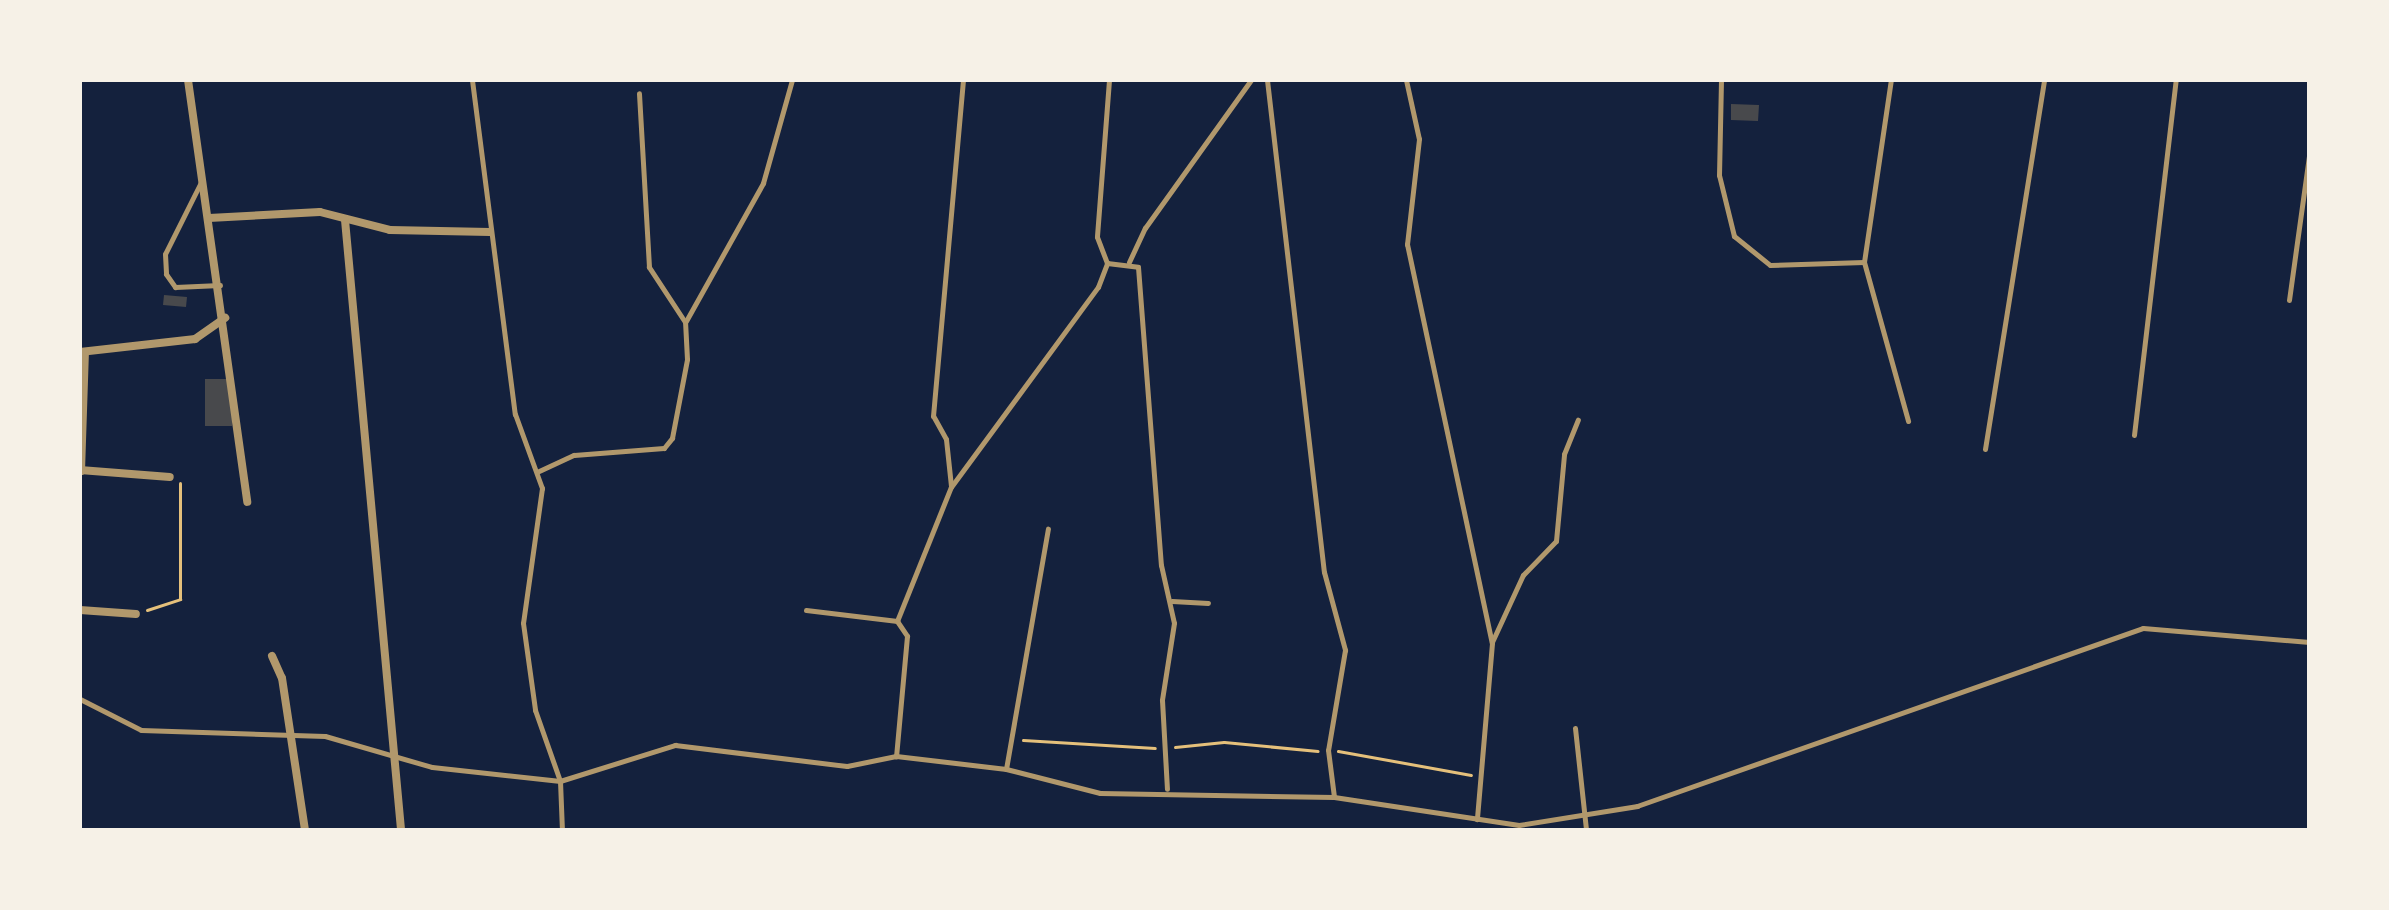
<!DOCTYPE html>
<style>
body{margin:0}
#map{position:relative;width:2389px;height:910px;overflow:hidden;background:#14213d;font-family:"PT Sans Narrow",sans-serif}
div>[style]{position:absolute}
.building>*{inset:0;background:#48494c}
.path>*{height:3px;margin:-1.5px;padding:0 1.5px;transform-origin:1.5px;border-radius:1.5px;background:#e5c07b}
.service>*{height:5px;margin:-2.5px;padding:0 2.5px;transform-origin:2.5px;border-radius:2.5px;background:#b1986c}
.minor>*{height:8px;margin:-4px;padding:0 4px;transform-origin:4px;border-radius:4px;background:#b1986c}
span{translate:-50% -50%;white-space:nowrap;text-align:center;line-height:1.15;-webkit-text-stroke:8px #f6f1e7;paint-order:stroke}
.frame{position:absolute;inset:0;border:82px solid #f6f1e7;pointer-events:none}
</style>
<div id="map">
<div class="building">
<i style="clip-path:polygon(1731px 104px,1759px 105px,1758px 121px,1731px 120px)"></i>
<i style="clip-path:polygon(164px 295px,187px 297px,186px 307px,163px 305px)"></i>
<i style="clip-path:polygon(205px 379px,232px 379px,232px 426px,205px 426px)"></i>
</div>
<div class="path">
<i style="left:147px;top:610px;width:35px;rotate:-18deg"></i>
<i style="left:180px;top:599px;width:116px;rotate:-90deg"></i>
<i style="left:1023px;top:740px;width:132px;rotate:3.5deg"></i>
<i style="left:1175px;top:747px;width:49px;rotate:-5.8deg"></i>
<i style="left:1224px;top:742px;width:94px;rotate:5.5deg"></i>
<i style="left:1338px;top:751px;width:135px;rotate:10.2deg"></i>
</div>
<div class="service">
<i style="left:472px;top:80px;width:337px;rotate:82.7deg"></i>
<i style="left:515px;top:414px;width:79px;rotate:70deg"></i>
<i style="left:542px;top:488px;width:136px;rotate:98deg"></i>
<i style="left:523px;top:623px;width:88px;rotate:82.1deg"></i>
<i style="left:535px;top:710px;width:75px;rotate:70.6deg"></i>
<i style="left:560px;top:781px;width:49px;rotate:87.7deg"></i>
<i style="left:1109px;top:80px;width:157px;rotate:94.4deg"></i>
<i style="left:1097px;top:237px;width:28px;rotate:69deg"></i>
<i style="left:1107px;top:263px;width:31px;rotate:7deg"></i>
<i style="left:1138px;top:267px;width:299px;rotate:85.6deg"></i>
<i style="left:1161px;top:565px;width:59px;rotate:77.4deg"></i>
<i style="left:1174px;top:623px;width:78px;rotate:98.9deg"></i>
<i style="left:1162px;top:700px;width:89px;rotate:86.8deg"></i>
<i style="left:1267px;top:80px;width:495px;rotate:83.4deg"></i>
<i style="left:1324px;top:572px;width:81px;rotate:74.9deg"></i>
<i style="left:1345px;top:650px;width:101px;rotate:99.6deg"></i>
<i style="left:1328px;top:750px;width:47px;rotate:82.7deg"></i>
<i style="left:1406px;top:80px;width:60px;rotate:77.6deg"></i>
<i style="left:1419px;top:139px;width:106px;rotate:96.5deg"></i>
<i style="left:1407px;top:244px;width:408px;rotate:78deg"></i>
<i style="left:1492px;top:643px;width:177px;rotate:94.9deg"></i>
<i style="left:1721px;top:80px;width:95px;rotate:91.2deg"></i>
<i style="left:1719px;top:175px;width:63px;rotate:76.2deg"></i>
<i style="left:1734px;top:236px;width:46px;rotate:38.9deg"></i>
<i style="left:1770px;top:265px;width:94px;rotate:-1.8deg"></i>
<i style="left:1864px;top:262px;width:165px;rotate:74.5deg"></i>
<i style="left:201px;top:182px;width:80px;rotate:116.6deg"></i>
<i style="left:165px;top:254px;width:20px;rotate:87deg"></i>
<i style="left:166px;top:274px;width:16px;rotate:55deg"></i>
<i style="left:175px;top:287px;width:45px;rotate:-2.5deg"></i>
<i style="left:1129px;top:262px;width:38px;rotate:-65deg"></i>
<i style="left:1145px;top:228px;width:182px;rotate:-54.4deg"></i>
<i style="left:1864px;top:262px;width:184px;rotate:-81.6deg"></i>
<i style="left:2289px;top:300px;width:146px;rotate:-82.1deg"></i>
<i style="left:686px;top:321px;width:158px;rotate:-60.8deg"></i>
<i style="left:763px;top:183px;width:107px;rotate:-74.3deg"></i>
<i style="left:2134px;top:435px;width:357px;rotate:-83.3deg"></i>
<i style="left:1985px;top:449px;width:374px;rotate:-80.9deg"></i>
<i style="left:539px;top:471px;width:38px;rotate:-25deg"></i>
<i style="left:574px;top:455px;width:90px;rotate:-4.4deg"></i>
<i style="left:664px;top:448px;width:13px;rotate:-51deg"></i>
<i style="left:672px;top:438px;width:80px;rotate:-79.2deg"></i>
<i style="left:687px;top:359px;width:37px;rotate:-93deg"></i>
<i style="left:685px;top:322px;width:66px;rotate:-123.2deg"></i>
<i style="left:649px;top:267px;width:174px;rotate:-93.3deg"></i>
<i style="left:951px;top:486px;width:47px;rotate:-96.1deg"></i>
<i style="left:946px;top:439px;width:26px;rotate:-119deg"></i>
<i style="left:933px;top:416px;width:337px;rotate:-84.9deg"></i>
<i style="left:1172px;top:601px;width:36px;rotate:3deg"></i>
<i style="left:806px;top:610px;width:92px;rotate:6.9deg"></i>
<i style="left:897px;top:621px;width:18px;rotate:56deg"></i>
<i style="left:907px;top:636px;width:121px;rotate:95.2deg"></i>
<i style="left:897px;top:621px;width:144px;rotate:-68.1deg"></i>
<i style="left:951px;top:487px;width:248px;rotate:-53.7deg"></i>
<i style="left:1098px;top:287px;width:26px;rotate:-69deg"></i>
<i style="left:1492px;top:642px;width:74px;rotate:-65.2deg"></i>
<i style="left:1523px;top:575px;width:47px;rotate:-45.9deg"></i>
<i style="left:1556px;top:541px;width:87px;rotate:-84.7deg"></i>
<i style="left:1564px;top:454px;width:37px;rotate:-68deg"></i>
<i style="left:80px;top:699px;width:68px;rotate:26.9deg"></i>
<i style="left:141px;top:730px;width:184px;rotate:1.9deg"></i>
<i style="left:325px;top:736px;width:111px;rotate:16.2deg"></i>
<i style="left:432px;top:767px;width:129px;rotate:6.2deg"></i>
<i style="left:560px;top:781px;width:121px;rotate:-17.4deg"></i>
<i style="left:675px;top:745px;width:173px;rotate:7deg"></i>
<i style="left:847px;top:766px;width:50px;rotate:-11.5deg"></i>
<i style="left:896px;top:756px;width:111px;rotate:6.7deg"></i>
<i style="left:1006px;top:769px;width:97px;rotate:14.3deg"></i>
<i style="left:1100px;top:793px;width:234px;rotate:1deg"></i>
<i style="left:1334px;top:797px;width:187px;rotate:8.6deg"></i>
<i style="left:1519px;top:825px;width:120px;rotate:-9.1deg"></i>
<i style="left:1637px;top:806px;width:536px;rotate:-19.38deg"></i>
<i style="left:2143px;top:628px;width:167px;rotate:4.8deg"></i>
<i style="left:1575px;top:728px;width:103px;rotate:83.8deg"></i>
<i style="left:1006px;top:769px;width:244px;rotate:-80.1deg"></i>
</div>
<div class="minor">
<i style="left:188px;top:80px;width:426px;rotate:82deg"></i>
<i style="left:209px;top:218px;width:111px;rotate:-3.1deg"></i>
<i style="left:320px;top:212px;width:72px;rotate:14.4deg"></i>
<i style="left:390px;top:230px;width:100px;rotate:1.1deg"></i>
<i style="left:345px;top:220px;width:613px;rotate:84.75deg"></i>
<i style="left:80px;top:352px;width:116px;rotate:-6.4deg"></i>
<i style="left:195px;top:339px;width:37px;rotate:-35deg"></i>
<i style="left:80px;top:470px;width:90px;rotate:4.4deg"></i>
<i style="left:81px;top:471px;width:119px;rotate:-88.1deg"></i>
<i style="left:80px;top:610px;width:56px;rotate:4.1deg"></i>
<i style="left:272px;top:656px;width:24px;rotate:66deg"></i>
<i style="left:282px;top:678px;width:154px;rotate:81.4deg"></i>
</div>
<div class="frame"></div>
</div>
